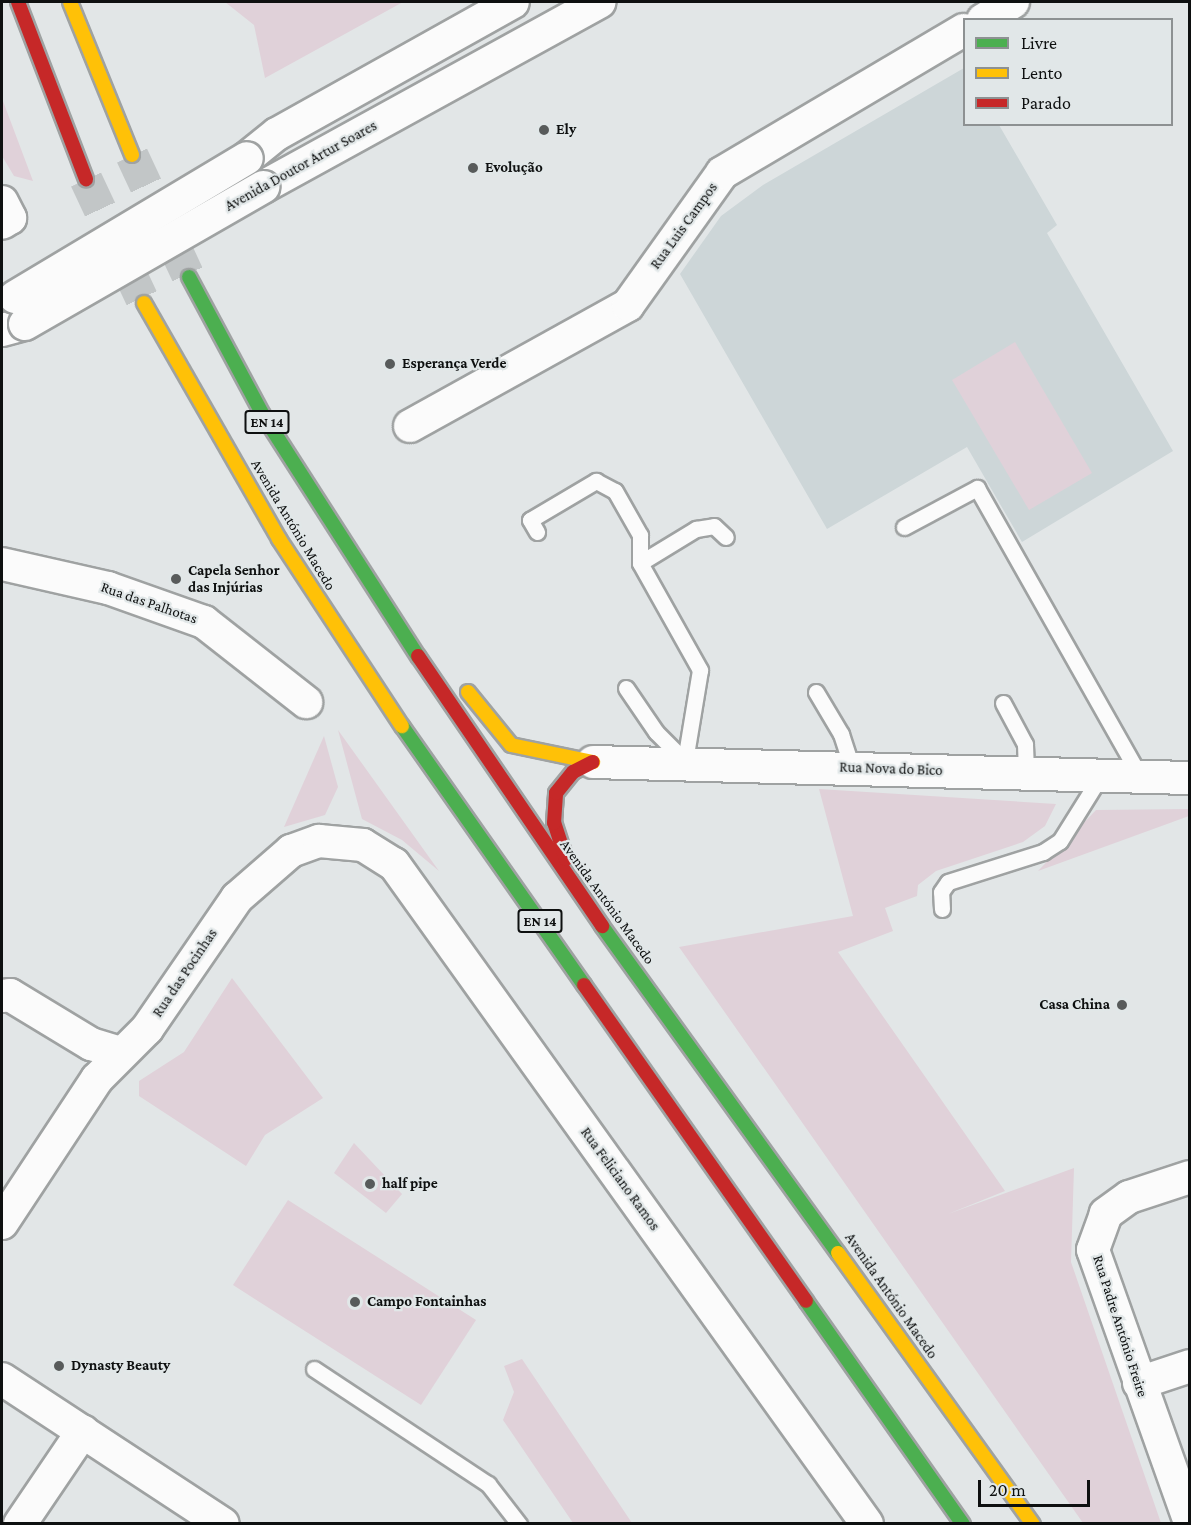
<!DOCTYPE html>
<meta charset="utf-8">
<style>
body{margin:0}
#map{position:relative;width:1191px;height:1525px;overflow:hidden;background:#e2e6e7;font-family:"Crimson Pro",serif}
div>[style]{position:absolute}
.built>*{inset:0;background:#cdd6d8}
.green>*{inset:0;background:#e0d1d9}
.highway-tunnel>*{height:33px;margin-top:-16.5px;transform-origin:0;background:repeating-linear-gradient(90deg,#c2c6c7 0 33px,transparent 0 49px)}
.roads{filter:drop-shadow(2px 0 #9fa2a2) drop-shadow(-2px 0 #9fa2a2) drop-shadow(0 2px #9fa2a2) drop-shadow(0 -2px #9fa2a2)}
.lane>*{height:15px;margin:-7.5px;padding:0 7.5px;transform-origin:7.5px;border-radius:7.5px;background:#fbfbfb}
.street>*{height:32px;margin:-16px;padding:0 16px;transform-origin:16px;border-radius:16px;background:#fbfbfb}
.fast>*{height:14px;margin:-7px;padding:0 7px;transform-origin:7px;border-radius:7px;background:#4caf50}
.slow>*{height:14px;margin:-7px;padding:0 7px;transform-origin:7px;border-radius:7px;background:#ffc107}
.jam>*{height:14px;margin:-7px;padding:0 7px;transform-origin:7px;border-radius:7px;background:#c62828}
.bridges{filter:drop-shadow(2px 0 #9fa2a2) drop-shadow(-2px 0 #9fa2a2) drop-shadow(0 2px #9fa2a2) drop-shadow(0 -2px #9fa2a2)}
.street-bridge>*{height:32px;margin:-16px;padding:0 16px;transform-origin:16px;border-radius:16px;background:#fbfbfb}
.dots>*{width:16px;height:16px;translate:-50% -50%;box-sizing:border-box;border:3px solid #e1e7e8;border-radius:50%}
span{translate:-50% -50%;white-space:nowrap;text-align:center;line-height:1.15;-webkit-text-stroke:4.5px #e1e7e8;paint-order:stroke}
.shield-label span{padding:2px 4px;background:#e1e7e8;border:2px solid;border-radius:4px;-webkit-text-stroke-width:0}
.shield-label{font-size:14px;color:#0e1010;font-weight:700}
.poi-label{font-size:15px;color:#0e1010;font-weight:700}
.left{translate:0 -50%;text-align:left}
.right{translate:-100% -50%;text-align:right}
.street-label{font-size:15px;color:#0e1010}
.frame{position:absolute;inset:0;border:3px solid #0e1010;pointer-events:none}
.legend{position:absolute;left:963px;top:18px;width:210px;height:108px;box-sizing:border-box;background:#e1e7e8;border:2px solid #8d9192;margin:0;padding:8px 10px;list-style:none;font-size:18px;color:#0e1010}
.legend li{display:flex;align-items:center;gap:12px;height:30px}
.legend b{width:30px;border:2px solid #8d9192}
.scale{position:absolute;left:978px;top:1480px;width:112px;height:27px;box-sizing:border-box;border:3px solid #0e1010;border-top:0;padding-left:8px;font-size:18px;line-height:21px;white-space:nowrap;color:#0e1010;-webkit-text-stroke:4px #e1e7e8;paint-order:stroke}
</style>
<div id="map">
<div class="built">
<i style="clip-path:polygon(964px 68px,964px 124px,999px 125px,1057px 225px,1047px 233px,1173px 451px,1022px 542px,967px 447px,827px 529px,680px 274px,721px 216px,763px 185px)"></i>
</div>
<div class="green">
<i style="clip-path:polygon(225px 2px,403px 2px,265px 78px,254px 25px)"></i>
<i style="clip-path:polygon(2px 96px,3px 101px,33px 181px,14px 176px,2px 156px)"></i>
<i style="clip-path:polygon(1015px 342px,1092px 473px,1029px 510px,952px 380px)"></i>
<i style="clip-path:polygon(338px 730px,439px 871px,402px 840px,362px 819px)"></i>
<i style="clip-path:polygon(324px 736px,338px 787px,325px 815px,284px 827px)"></i>
<i style="clip-path:polygon(819px 789px,1056px 804px,1045px 826px,1023px 842px,936px 871px,918px 885px,917px 896px,885px 908px,893px 931px,838px 952px,1005px 1191px,948px 1214px,1074px 1168px,1071px 1262px,1161px 1523px,1083px 1523px,679px 947px,853px 916px)"></i>
<i style="clip-path:polygon(1189px 809px,1189px 816px,1038px 871px,1096px 810px)"></i>
<i style="clip-path:polygon(232px 978px,323px 1098px,265px 1135px,246px 1166px,139px 1096px,139px 1081px,184px 1052px)"></i>
<i style="clip-path:polygon(354px 1143px,402px 1194px,386px 1213px,334px 1173px)"></i>
<i style="clip-path:polygon(288px 1200px,476px 1320px,421px 1405px,233px 1285px)"></i>
<i style="clip-path:polygon(522px 1359px,632px 1523px,573px 1523px,503px 1420px,514px 1392px,504px 1366px)"></i>
</div>
<div class="highway-tunnel">
<i style="left:132px;top:155px;width:135px;rotate:65deg"></i>
<i style="left:86px;top:179px;width:137px;rotate:64.9deg"></i>
</div>
<div class="roads">
<div class="lane">
<i style="left:904px;top:527px;width:83px;rotate:-28.1deg"></i>
<i style="left:977px;top:488px;width:333px;rotate:60.5deg"></i>
<i style="left:537px;top:532px;width:14px;rotate:-120deg"></i>
<i style="left:530px;top:520px;width:77px;rotate:-30.6deg"></i>
<i style="left:596px;top:481px;width:21px;rotate:28deg"></i>
<i style="left:615px;top:491px;width:51px;rotate:60.4deg"></i>
<i style="left:640px;top:535px;width:28px;rotate:90deg"></i>
<i style="left:640px;top:563px;width:123px;rotate:60.7deg"></i>
<i style="left:700px;top:670px;width:92px;rotate:99.4deg"></i>
<i style="left:640px;top:563px;width:66px;rotate:-31.3deg"></i>
<i style="left:696px;top:529px;width:18px;rotate:-9deg"></i>
<i style="left:714px;top:526px;width:16px;rotate:43deg"></i>
<i style="left:626px;top:688px;width:53px;rotate:55.7deg"></i>
<i style="left:656px;top:732px;width:41px;rotate:45deg"></i>
<i style="left:816px;top:692px;width:49px;rotate:59.2deg"></i>
<i style="left:841px;top:734px;width:35px;rotate:72deg"></i>
<i style="left:1003px;top:703px;width:47px;rotate:61.8deg"></i>
<i style="left:1025px;top:744px;width:30px;rotate:88deg"></i>
<i style="left:942px;top:909px;width:17px;rotate:-93deg"></i>
<i style="left:941px;top:892px;width:12px;rotate:-55deg"></i>
<i style="left:948px;top:882px;width:100px;rotate:-17.5deg"></i>
<i style="left:1043px;top:852px;width:20px;rotate:-33deg"></i>
<i style="left:1060px;top:841px;width:75px;rotate:-58deg"></i>
<i style="left:314px;top:1369px;width:209px;rotate:33.5deg"></i>
<i style="left:488px;top:1484px;width:51px;rotate:52.2deg"></i>
</div>
<div class="street">
<i style="left:983px;top:20px;width:35px;rotate:-31deg"></i>
<i style="left:247px;top:158px;width:38px;rotate:-39deg"></i>
<i style="left:277px;top:134px;width:270px;rotate:-29.2deg"></i>
<i style="left:263px;top:187px;width:384px;rotate:-28.8deg"></i>
<i style="left:2px;top:202px;width:18px;rotate:63deg"></i>
<i style="left:10px;top:218px;width:9px;rotate:148deg"></i>
<i style="left:2px;top:330px;width:24px;rotate:-15deg"></i>
<i style="left:410px;top:426px;width:249px;rotate:-29deg"></i>
<i style="left:628px;top:305px;width:162px;rotate:-54.5deg"></i>
<i style="left:722px;top:173px;width:281px;rotate:-30.6deg"></i>
<i style="left:2px;top:564px;width:109px;rotate:12.8deg"></i>
<i style="left:108px;top:588px;width:102px;rotate:19.5deg"></i>
<i style="left:204px;top:622px;width:130px;rotate:38.1deg"></i>
<i style="left:593px;top:762px;width:597px;rotate:1.54deg"></i>
<i style="left:2px;top:996px;width:8px;rotate:-7deg"></i>
<i style="left:10px;top:995px;width:95px;rotate:31.2deg"></i>
<i style="left:91px;top:1044px;width:31px;rotate:17deg"></i>
<i style="left:1190px;top:1177px;width:64px;rotate:161.8deg"></i>
<i style="left:1129px;top:1197px;width:29px;rotate:144deg"></i>
<i style="left:1106px;top:1214px;width:38px;rotate:110deg"></i>
<i style="left:1093px;top:1250px;width:290px;rotate:70.4deg"></i>
<i style="left:2px;top:1223px;width:173px;rotate:-56.6deg"></i>
<i style="left:97px;top:1079px;width:71px;rotate:-45deg"></i>
<i style="left:147px;top:1029px;width:159px;rotate:-55.5deg"></i>
<i style="left:237px;top:898px;width:72px;rotate:-41deg"></i>
<i style="left:291px;top:851px;width:30px;rotate:-20deg"></i>
<i style="left:319px;top:841px;width:44px;rotate:5.2deg"></i>
<i style="left:363px;top:845px;width:36px;rotate:32deg"></i>
<i style="left:394px;top:864px;width:812px;rotate:54.37deg"></i>
<i style="left:2px;top:1379px;width:264px;rotate:33.3deg"></i>
<i style="left:1139px;top:1383px;width:54px;rotate:-18.4deg"></i>
<i style="left:20px;top:1524px;width:112px;rotate:-55.9deg"></i>
</div>
<div class="fast">
<i style="left:189px;top:277px;width:157px;rotate:61.8deg"></i>
<i style="left:263px;top:415px;width:287px;rotate:57.3deg"></i>
<i style="left:402px;top:726px;width:317px;rotate:54.9deg"></i>
<i style="left:602px;top:926px;width:403px;rotate:54.2deg"></i>
<i style="left:806px;top:1301px;width:273px;rotate:54.9deg"></i>
</div>
<div class="slow">
<i style="left:70px;top:2px;width:165px;rotate:67.9deg"></i>
<i style="left:144px;top:303px;width:272px;rotate:60.2deg"></i>
<i style="left:279px;top:539px;width:224px;rotate:56.7deg"></i>
<i style="left:468px;top:692px;width:68px;rotate:50.9deg"></i>
<i style="left:511px;top:745px;width:84px;rotate:11.7deg"></i>
<i style="left:838px;top:1253px;width:334px;rotate:54.3deg"></i>
</div>
<div class="jam">
<i style="left:18px;top:2px;width:190px;rotate:69deg"></i>
<i style="left:418px;top:656px;width:327px;rotate:55.7deg"></i>
<i style="left:566px;top:859px;width:38px;rotate:-108deg"></i>
<i style="left:554px;top:823px;width:30px;rotate:-86deg"></i>
<i style="left:556px;top:793px;width:27px;rotate:-51deg"></i>
<i style="left:573px;top:772px;width:22px;rotate:-27deg"></i>
<i style="left:584px;top:985px;width:386px;rotate:54.9deg"></i>
</div>
</div>
<div class="bridges">
<div class="street-bridge">
<i style="left:15px;top:297px;width:270px;rotate:-30.9deg"></i>
<i style="left:25px;top:324px;width:275px;rotate:-29.9deg"></i>
</div>
</div>
<div class="dots">
<i style="left:544px;top:130px;background:#585b5b"></i>
<i style="left:473px;top:168px;background:#585b5b"></i>
<i style="left:390px;top:364px;background:#585b5b"></i>
<i style="left:176px;top:579px;background:#585b5b"></i>
<i style="left:1122px;top:1005px;background:#585b5b"></i>
<i style="left:370px;top:1184px;background:#585b5b"></i>
<i style="left:355px;top:1302px;background:#585b5b"></i>
<i style="left:59px;top:1366px;background:#585b5b"></i>
</div>
<div class="shield-label">
<span style="left:267px;top:422px">EN 14</span>
<span style="left:540px;top:921px">EN 14</span>
</div>
<div class="poi-label">
<span class="left" style="left:556px;top:130px">Ely</span>
<span class="left" style="left:485px;top:168px">Evolução</span>
<span class="left" style="left:402px;top:364px">Esperança Verde</span>
<span class="left" style="left:188px;top:579px">Capela Senhor<br>das Injúrias</span>
<span class="right" style="left:1110px;top:1005px">Casa China</span>
<span class="left" style="left:382px;top:1184px">half pipe</span>
<span class="left" style="left:367px;top:1302px">Campo Fontainhas</span>
<span class="left" style="left:71px;top:1366px">Dynasty Beauty</span>
</div>
<div class="street-label">
<span style="left:301px;top:166px;rotate:-29deg">Avenida Doutor Artur Soares</span>
<span style="left:684px;top:226px;rotate:-54deg">Rua Luis Campos</span>
<span style="left:293px;top:525px;rotate:59deg">Avenida António Macedo</span>
<span style="left:149px;top:603px;rotate:19deg">Rua das Palhotas</span>
<span style="left:891px;top:769px;rotate:2deg">Rua Nova do Bico</span>
<span style="left:607px;top:902px;rotate:54deg">Avenida António Macedo</span>
<span style="left:185px;top:973px;rotate:-56deg">Rua das Pocinhas</span>
<span style="left:620px;top:1179px;rotate:54deg">Rua Feliciano Ramos</span>
<span style="left:891px;top:1296px;rotate:55deg">Avenida António Macedo</span>
<span style="left:1120px;top:1326px;rotate:72deg">Rua Padre António Freire</span>
</div>
<div class="frame"></div>
<ul class="legend">
<li><b style="height:8px;background:#4caf50"></b>Livre</li>
<li><b style="height:8px;background:#ffc107"></b>Lento</li>
<li><b style="height:8px;background:#c62828"></b>Parado</li>
</ul>
<div class="scale">20 m</div>
</div>
